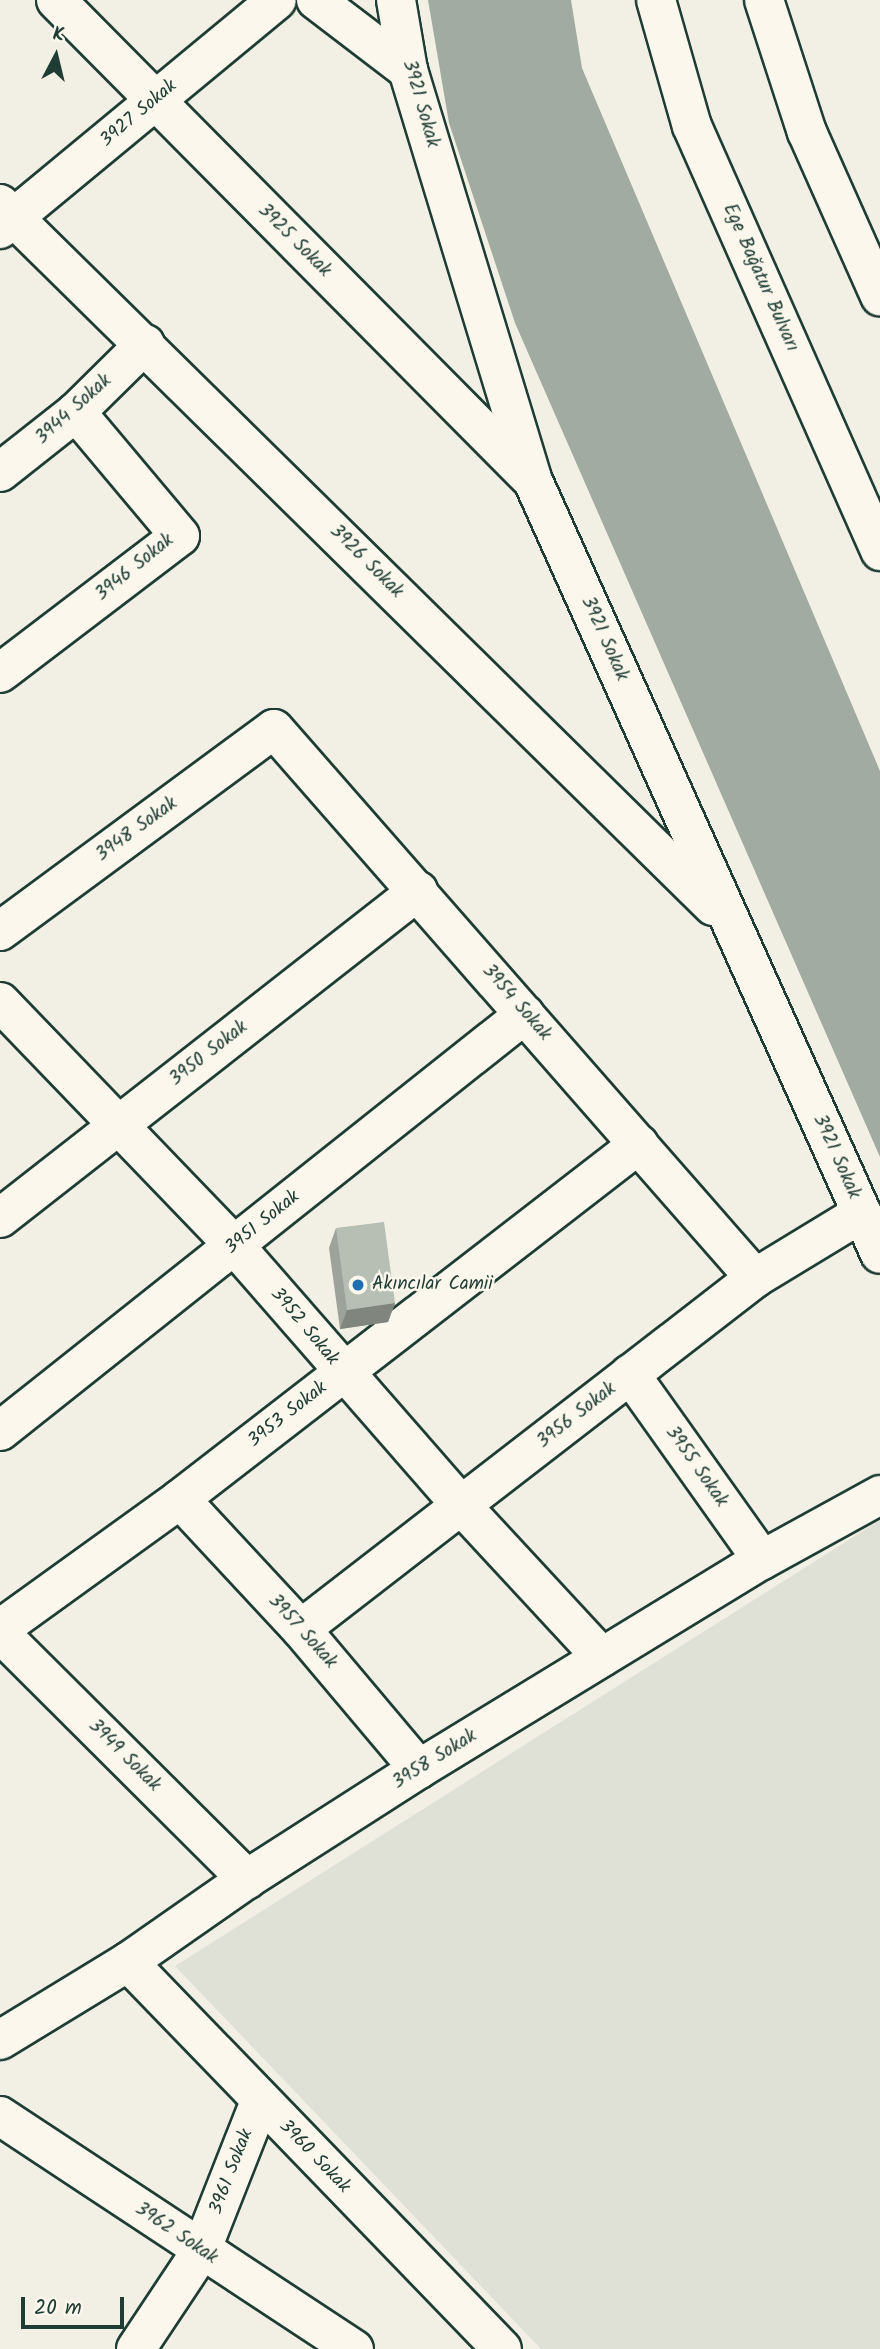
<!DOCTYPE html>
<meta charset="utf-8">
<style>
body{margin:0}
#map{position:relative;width:880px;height:2349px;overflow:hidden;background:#f2f0e5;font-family:Kalam,sans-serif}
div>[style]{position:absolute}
.built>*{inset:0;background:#e0e1d6}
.water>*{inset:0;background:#a2aba1}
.roads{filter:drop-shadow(2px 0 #1f3d34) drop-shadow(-2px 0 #1f3d34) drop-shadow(0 2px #1f3d34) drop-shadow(0 -2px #1f3d34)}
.minor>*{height:38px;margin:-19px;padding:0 19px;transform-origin:19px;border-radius:19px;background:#fbf7ec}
.primary>*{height:38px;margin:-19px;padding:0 19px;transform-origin:19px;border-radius:19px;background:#fbf7ec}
.wall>*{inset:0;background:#9da39a}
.shaded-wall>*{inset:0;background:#80857d}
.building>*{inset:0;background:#b7beb3}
.dots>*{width:19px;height:19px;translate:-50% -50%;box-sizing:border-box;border:4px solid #fbf7ec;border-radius:50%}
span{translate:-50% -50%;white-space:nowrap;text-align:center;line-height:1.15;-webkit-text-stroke:5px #fbf7ec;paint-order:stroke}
.street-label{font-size:19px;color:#1f3d34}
.poi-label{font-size:19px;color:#1f3d34}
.left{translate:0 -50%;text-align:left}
.north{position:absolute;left:21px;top:21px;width:70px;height:70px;-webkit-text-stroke:5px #fbf7ec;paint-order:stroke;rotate:7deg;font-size:19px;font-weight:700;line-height:28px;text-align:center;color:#1f3d34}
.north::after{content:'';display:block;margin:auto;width:24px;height:32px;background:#1f3d34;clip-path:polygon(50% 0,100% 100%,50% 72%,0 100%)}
.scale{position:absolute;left:21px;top:2297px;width:103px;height:32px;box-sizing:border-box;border:4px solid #1f3d34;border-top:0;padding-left:9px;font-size:21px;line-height:24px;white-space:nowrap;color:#1f3d34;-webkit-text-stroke:5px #fbf7ec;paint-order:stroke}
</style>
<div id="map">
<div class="built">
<i style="clip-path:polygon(880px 1520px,880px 2349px,541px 2349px,175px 1966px)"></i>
</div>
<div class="water">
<i style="clip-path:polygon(428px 0,571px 0,582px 68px,880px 771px,880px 1157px,515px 323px,449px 123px)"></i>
</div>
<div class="roads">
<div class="minor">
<i style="left:56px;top:0;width:672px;rotate:45.24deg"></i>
<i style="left:316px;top:0;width:116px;rotate:37.3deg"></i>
<i style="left:396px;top:0;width:71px;rotate:80.3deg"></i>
<i style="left:408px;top:70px;width:430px;rotate:73.1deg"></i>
<i style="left:533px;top:481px;width:847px;rotate:65.82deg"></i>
<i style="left:0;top:204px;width:1001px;rotate:44.55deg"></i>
<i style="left:0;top:229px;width:359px;rotate:-39.6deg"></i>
<i style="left:0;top:472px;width:97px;rotate:-38.3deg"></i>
<i style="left:76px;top:412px;width:97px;rotate:-44.6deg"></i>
<i style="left:0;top:673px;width:226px;rotate:-37.3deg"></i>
<i style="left:180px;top:536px;width:162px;rotate:-130deg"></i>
<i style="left:0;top:931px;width:340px;rotate:-36.4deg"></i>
<i style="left:274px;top:729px;width:730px;rotate:48.78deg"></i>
<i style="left:0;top:1002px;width:339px;rotate:46.1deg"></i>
<i style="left:235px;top:1246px;width:344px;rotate:48.9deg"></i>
<i style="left:461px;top:1505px;width:207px;rotate:47.2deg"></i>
<i style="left:0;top:1218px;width:531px;rotate:-38.04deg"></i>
<i style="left:630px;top:1374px;width:228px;rotate:54.6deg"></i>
<i style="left:0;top:1431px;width:670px;rotate:-38.46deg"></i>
<i style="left:180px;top:1499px;width:178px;rotate:47.1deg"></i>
<i style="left:301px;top:1629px;width:183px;rotate:49.9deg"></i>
<i style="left:0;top:1629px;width:222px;rotate:-35.8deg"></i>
<i style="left:180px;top:1499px;width:580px;rotate:-37.72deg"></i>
<i style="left:301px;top:1629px;width:574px;rotate:-37.71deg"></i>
<i style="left:755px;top:1278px;width:125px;rotate:-31.3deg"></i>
<i style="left:0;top:1633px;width:349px;rotate:44.9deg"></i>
<i style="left:128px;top:1962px;width:538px;rotate:45.98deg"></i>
<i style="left:0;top:2040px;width:150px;rotate:-31.4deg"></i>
<i style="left:128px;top:1962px;width:145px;rotate:-34.9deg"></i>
<i style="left:247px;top:1879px;width:204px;rotate:-32.6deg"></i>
<i style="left:419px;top:1769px;width:402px;rotate:-31.4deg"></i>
<i style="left:762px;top:1560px;width:135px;rotate:-28.8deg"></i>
<i style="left:0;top:2116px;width:424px;rotate:33.4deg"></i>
<i style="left:136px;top:2349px;width:118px;rotate:-56.4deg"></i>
<i style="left:201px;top:2251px;width:161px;rotate:-68.5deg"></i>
</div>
<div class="primary">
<i style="left:656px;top:0;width:131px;rotate:74.1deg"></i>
<i style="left:692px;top:126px;width:465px;rotate:66.1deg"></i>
<i style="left:764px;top:0;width:139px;rotate:72deg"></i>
<i style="left:807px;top:132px;width:180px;rotate:66deg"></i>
</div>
</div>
<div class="wall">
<i style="clip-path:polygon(336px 1228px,395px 1303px,388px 1322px,340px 1329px,329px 1248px)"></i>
</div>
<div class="shaded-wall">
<i style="clip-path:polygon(395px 1303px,388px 1322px,340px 1329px,347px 1310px)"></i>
</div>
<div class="building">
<i style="clip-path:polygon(384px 1222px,395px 1303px,347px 1310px,336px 1228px)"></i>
</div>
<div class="dots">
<i style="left:358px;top:1285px;background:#1f6fb2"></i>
</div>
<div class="street-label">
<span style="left:420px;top:104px;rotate:74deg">3921 Sokak</span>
<span style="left:139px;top:114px;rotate:-40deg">3927 Sokak</span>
<span style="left:294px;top:241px;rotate:45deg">3925 Sokak</span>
<span style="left:760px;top:278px;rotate:66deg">Ege Bağatur Bulvarı</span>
<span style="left:74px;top:410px;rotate:-42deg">3944 Sokak</span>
<span style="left:366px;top:562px;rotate:45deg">3926 Sokak</span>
<span style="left:135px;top:568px;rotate:-39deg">3946 Sokak</span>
<span style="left:604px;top:639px;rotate:66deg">3921 Sokak</span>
<span style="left:137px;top:830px;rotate:-36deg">3948 Sokak</span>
<span style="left:516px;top:1003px;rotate:49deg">3954 Sokak</span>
<span style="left:209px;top:1054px;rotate:-38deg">3950 Sokak</span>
<span style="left:836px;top:1157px;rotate:66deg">3921 Sokak</span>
<span style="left:263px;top:1223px;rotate:-39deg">3951 Sokak</span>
<span style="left:304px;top:1327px;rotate:50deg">3952 Sokak</span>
<span style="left:288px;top:1415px;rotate:-38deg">3953 Sokak</span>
<span style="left:577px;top:1416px;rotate:-38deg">3956 Sokak</span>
<span style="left:696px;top:1467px;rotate:55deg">3955 Sokak</span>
<span style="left:302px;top:1632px;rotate:48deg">3957 Sokak</span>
<span style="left:124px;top:1756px;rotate:45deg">3949 Sokak</span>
<span style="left:435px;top:1760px;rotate:-32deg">3958 Sokak</span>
<span style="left:314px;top:2157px;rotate:46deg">3960 Sokak</span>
<span style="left:232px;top:2172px;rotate:-69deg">3961 Sokak</span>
<span style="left:176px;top:2234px;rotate:34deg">3962 Sokak</span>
</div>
<div class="poi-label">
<span class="left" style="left:372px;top:1285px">Akıncılar Camii</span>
</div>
<div class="north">K</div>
<div class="scale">20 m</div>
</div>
